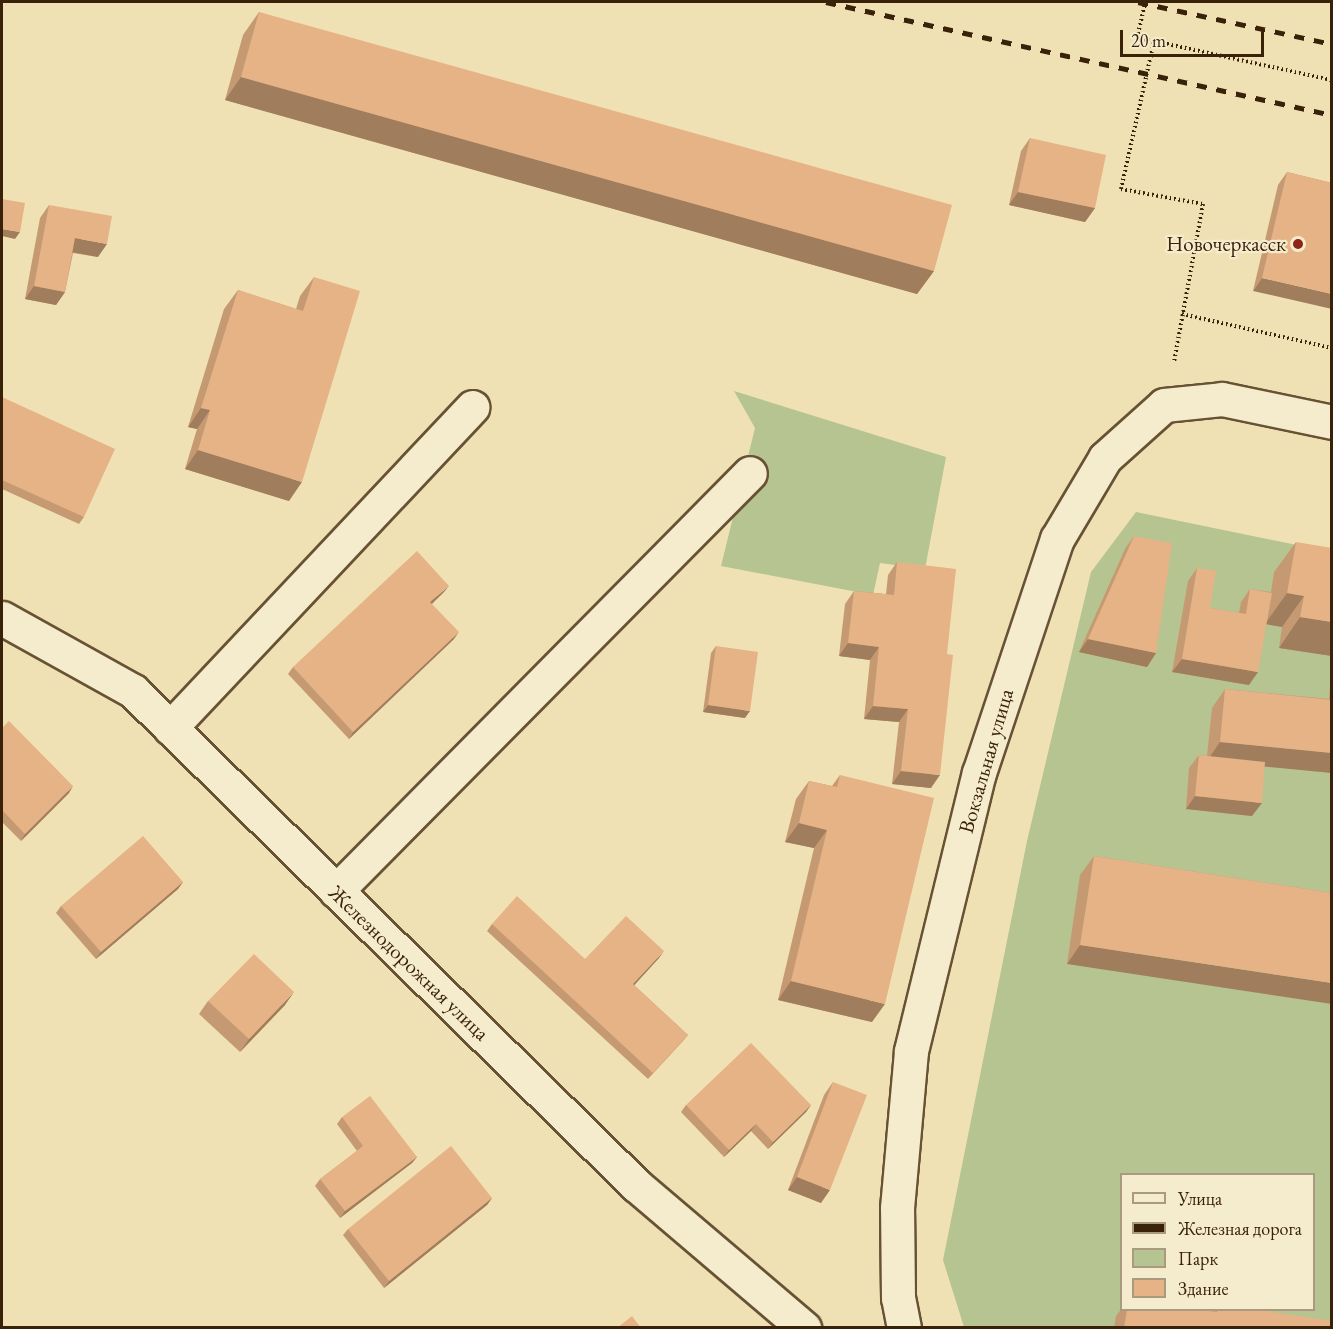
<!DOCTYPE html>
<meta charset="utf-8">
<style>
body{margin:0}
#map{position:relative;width:1333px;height:1329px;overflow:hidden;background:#f0e1b4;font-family:"EB Garamond",serif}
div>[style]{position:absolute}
.green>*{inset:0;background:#b5c490}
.path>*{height:4px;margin-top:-2px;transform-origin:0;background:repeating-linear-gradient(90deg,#3a220a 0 1.5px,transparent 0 4.5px)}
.roads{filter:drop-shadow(2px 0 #685234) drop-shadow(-2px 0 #685234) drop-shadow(0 2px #685234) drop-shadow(0 -2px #685234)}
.minor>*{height:33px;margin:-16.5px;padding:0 16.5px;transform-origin:16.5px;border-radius:16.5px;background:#f5ecce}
.rail>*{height:4.5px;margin-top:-2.25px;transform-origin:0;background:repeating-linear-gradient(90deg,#3a220a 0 10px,transparent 0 20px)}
.path-bridge>*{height:4px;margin-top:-2px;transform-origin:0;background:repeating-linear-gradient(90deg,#3a220a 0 1.5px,transparent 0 4.5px)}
.wall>*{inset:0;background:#c59a72}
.shaded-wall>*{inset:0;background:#a07d5d}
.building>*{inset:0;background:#e5b385}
.dots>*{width:16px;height:16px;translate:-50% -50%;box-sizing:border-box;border:3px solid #f5ecce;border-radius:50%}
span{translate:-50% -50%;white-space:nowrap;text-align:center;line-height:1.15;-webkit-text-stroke:4.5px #f5ecce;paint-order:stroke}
.poi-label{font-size:21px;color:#3a220a}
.right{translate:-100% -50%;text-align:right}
.street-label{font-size:21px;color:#3a220a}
.frame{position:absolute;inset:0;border:3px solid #3a220a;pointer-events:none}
.legend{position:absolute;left:1120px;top:1173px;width:195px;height:138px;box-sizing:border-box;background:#f5ecce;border:2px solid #aa9b80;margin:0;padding:8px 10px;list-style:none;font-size:18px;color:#3a220a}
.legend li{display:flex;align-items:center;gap:12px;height:30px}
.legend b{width:30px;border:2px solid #aa9b80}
.scale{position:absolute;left:1120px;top:30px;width:144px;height:27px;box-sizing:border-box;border:3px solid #3a220a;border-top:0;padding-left:8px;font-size:18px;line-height:21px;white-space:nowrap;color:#3a220a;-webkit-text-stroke:4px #f5ecce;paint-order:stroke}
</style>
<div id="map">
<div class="green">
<i style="clip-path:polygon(734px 391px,946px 457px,925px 569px,880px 563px,873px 595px,721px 566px,755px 428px)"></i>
<i style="clip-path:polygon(evenodd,1136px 512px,1331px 552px,1331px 1327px,964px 1327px,943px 1260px,1027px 841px,1091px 572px,1136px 512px,1122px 1174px,1314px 1174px,1314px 1310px,1122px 1310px,1122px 1174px)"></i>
</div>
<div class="path">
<i style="left:1154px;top:41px;width:182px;rotate:12.4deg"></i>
<i style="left:1121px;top:189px;width:83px;rotate:10.4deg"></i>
<i style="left:1203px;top:204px;width:161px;rotate:100.4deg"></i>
<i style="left:1182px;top:314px;width:154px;rotate:12.8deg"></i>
</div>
<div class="roads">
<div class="minor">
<i style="left:2px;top:618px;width:150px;rotate:29.1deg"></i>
<i style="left:133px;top:691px;width:705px;rotate:44.48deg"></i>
<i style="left:636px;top:1185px;width:221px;rotate:40.4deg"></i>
<i style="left:170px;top:728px;width:441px;rotate:-46.7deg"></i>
<i style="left:336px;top:891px;width:588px;rotate:-45.28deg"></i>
<i style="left:904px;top:1328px;width:31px;rotate:-101deg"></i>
<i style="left:898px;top:1298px;width:90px;rotate:-90.6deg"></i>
<i style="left:897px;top:1208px;width:158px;rotate:-84.9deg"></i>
<i style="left:911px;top:1051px;width:286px;rotate:-76.3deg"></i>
<i style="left:979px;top:773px;width:247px;rotate:-71.6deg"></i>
<i style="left:1057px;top:539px;width:94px;rotate:-59.3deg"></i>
<i style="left:1105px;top:458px;width:79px;rotate:-41.9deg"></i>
<i style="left:1164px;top:405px;width:58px;rotate:-5.9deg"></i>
<i style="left:1222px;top:399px;width:112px;rotate:11.8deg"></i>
</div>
</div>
<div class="rail">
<i style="left:826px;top:2px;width:518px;rotate:12.59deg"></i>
<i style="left:1138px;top:2px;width:198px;rotate:12.2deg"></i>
</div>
<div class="path-bridge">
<i style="left:1121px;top:189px;width:152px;rotate:-77.4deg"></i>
<i style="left:1154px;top:41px;width:17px;rotate:-170deg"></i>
<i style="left:1137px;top:38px;width:37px;rotate:-77deg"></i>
</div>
<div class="wall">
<i style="clip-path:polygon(259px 12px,934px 271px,917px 294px,225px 100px,243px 35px)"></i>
<i style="clip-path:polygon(1030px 138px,1095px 208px,1085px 222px,1009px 205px,1021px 151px)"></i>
<i style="clip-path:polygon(1287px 172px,1332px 183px,1253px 291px,1278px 185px)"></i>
<i style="clip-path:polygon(49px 205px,98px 257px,73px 253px,65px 292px,56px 305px,25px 299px,40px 218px)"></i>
<i style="clip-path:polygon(314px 277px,289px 501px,185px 469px,197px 429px,188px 427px,224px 309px,238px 290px,296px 309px,300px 296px)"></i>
<i style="clip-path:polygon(2px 397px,84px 517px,79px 524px,2px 489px)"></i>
<i style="clip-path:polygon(1134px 536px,1156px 653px,1147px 667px,1079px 652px,1125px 549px)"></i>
<i style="clip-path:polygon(1296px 542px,1332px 656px,1279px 648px,1282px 627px,1266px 624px,1249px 685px,1172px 672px,1188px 581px,1197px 568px,1210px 608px,1239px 613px,1241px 602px,1250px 589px,1271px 592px,1274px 572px)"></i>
<i style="clip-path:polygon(897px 562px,931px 788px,892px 784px,899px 722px,864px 719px,870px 660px,839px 656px,845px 604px,854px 591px,886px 594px,888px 575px)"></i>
<i style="clip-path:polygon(444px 592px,432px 604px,454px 639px,349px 739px,288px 674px,293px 667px)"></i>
<i style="clip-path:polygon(716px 646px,745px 718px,703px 712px,711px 653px)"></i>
<i style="clip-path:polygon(1332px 683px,1332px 773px,1265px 766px,1252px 816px,1186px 809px,1189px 768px,1199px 755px,1207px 756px,1212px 708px,1225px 689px,1329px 699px,1330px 685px)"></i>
<i style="clip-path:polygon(2px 728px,69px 793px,21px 841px,2px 822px)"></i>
<i style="clip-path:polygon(840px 775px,872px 1022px,778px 1000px,814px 848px,785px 842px,796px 799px,809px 781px,832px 786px)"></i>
<i style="clip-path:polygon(1094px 856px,1332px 893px,1067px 964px,1080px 875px)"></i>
<i style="clip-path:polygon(183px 882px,178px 889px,96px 959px,56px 913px,61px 906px)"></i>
<i style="clip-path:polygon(492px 924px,585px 959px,659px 958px,634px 985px,688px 1035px,683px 1041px,648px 1079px,487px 931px)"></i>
<i style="clip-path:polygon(208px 1001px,285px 1005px,240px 1052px,199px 1014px)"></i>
<i style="clip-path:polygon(833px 1082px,821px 1203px,788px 1190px,824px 1095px)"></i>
<i style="clip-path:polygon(686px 1105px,811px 1105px,806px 1112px,768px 1149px,751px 1131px,724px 1157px,681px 1112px)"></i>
<i style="clip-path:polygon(342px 1117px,417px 1157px,412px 1163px,340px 1218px,315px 1186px,320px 1179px,357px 1151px,337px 1124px)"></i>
<i style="clip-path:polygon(492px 1198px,487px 1205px,384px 1288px,343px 1235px,348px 1229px)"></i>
<i style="clip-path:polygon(1122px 1308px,1122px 1310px,1201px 1310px,1212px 1311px,1213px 1310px,1259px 1310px,1332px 1328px,1114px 1328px,1116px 1316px)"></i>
</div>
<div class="shaded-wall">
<i style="clip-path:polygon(241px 77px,934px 271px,917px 294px,225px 100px)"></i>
<i style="clip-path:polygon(1018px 192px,1095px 208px,1085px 222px,1009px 205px)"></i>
<i style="clip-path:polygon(2px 229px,20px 232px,15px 239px,2px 236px)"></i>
<i style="clip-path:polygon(75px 238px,107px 244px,98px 257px,66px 251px)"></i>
<i style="clip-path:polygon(1262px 278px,1332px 294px,1332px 309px,1253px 291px)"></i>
<i style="clip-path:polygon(34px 286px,65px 292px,56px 305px,25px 299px)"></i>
<i style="clip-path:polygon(201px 408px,210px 410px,197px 429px,188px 427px)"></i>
<i style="clip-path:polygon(198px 450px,302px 482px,289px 501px,185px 469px)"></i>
<i style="clip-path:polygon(449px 586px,444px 592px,426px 609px,430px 602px)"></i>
<i style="clip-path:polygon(1287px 593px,1304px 596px,1282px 627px,1265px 624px)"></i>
<i style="clip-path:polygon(1300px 617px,1332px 622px,1332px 656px,1279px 648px)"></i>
<i style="clip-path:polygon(459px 632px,454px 639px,349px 739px,353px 732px)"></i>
<i style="clip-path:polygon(1088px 639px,1156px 653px,1147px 667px,1079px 652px)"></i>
<i style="clip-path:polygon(848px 643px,879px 647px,870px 660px,839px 656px)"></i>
<i style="clip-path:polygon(1182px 659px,1258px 672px,1249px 685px,1172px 672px)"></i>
<i style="clip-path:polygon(708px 705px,750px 711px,745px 718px,703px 712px)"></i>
<i style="clip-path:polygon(873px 706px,908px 709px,899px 722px,864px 719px)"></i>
<i style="clip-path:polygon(1220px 742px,1332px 753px,1332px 773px,1207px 761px)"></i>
<i style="clip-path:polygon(901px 771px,940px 775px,931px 788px,892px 784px)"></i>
<i style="clip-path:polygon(73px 786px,69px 793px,21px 841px,25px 834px)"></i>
<i style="clip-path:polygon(1195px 796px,1262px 803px,1252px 816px,1186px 809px)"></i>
<i style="clip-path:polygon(799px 823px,827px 830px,814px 848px,785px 842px)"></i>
<i style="clip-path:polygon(183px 882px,178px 889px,96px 959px,101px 952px)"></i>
<i style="clip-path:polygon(1080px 945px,1332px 983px,1332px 1004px,1067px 964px)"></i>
<i style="clip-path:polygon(664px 951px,659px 958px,629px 991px,633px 984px)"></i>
<i style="clip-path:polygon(791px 981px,885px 1004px,872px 1022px,778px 1000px)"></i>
<i style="clip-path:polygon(294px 992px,285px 1005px,240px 1052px,249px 1039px)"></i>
<i style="clip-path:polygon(811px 1105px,806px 1112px,768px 1149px,773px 1142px)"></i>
<i style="clip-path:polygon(756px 1124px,751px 1131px,724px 1157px,729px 1150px)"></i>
<i style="clip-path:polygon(417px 1157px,412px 1163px,340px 1218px,345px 1211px)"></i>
<i style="clip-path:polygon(797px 1177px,830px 1190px,821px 1203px,788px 1190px)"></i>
<i style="clip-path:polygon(492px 1198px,487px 1205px,384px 1288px,389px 1281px)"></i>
</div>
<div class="building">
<i style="clip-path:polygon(259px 12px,952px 205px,934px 271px,241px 77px)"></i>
<i style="clip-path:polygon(1030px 138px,1106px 155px,1095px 208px,1018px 192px)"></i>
<i style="clip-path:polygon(1287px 172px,1332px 183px,1332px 294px,1262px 278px)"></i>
<i style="clip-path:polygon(2px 199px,25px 203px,20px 232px,2px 229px)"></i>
<i style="clip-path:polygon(49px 205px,112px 216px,107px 244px,75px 238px,65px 292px,34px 286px)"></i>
<i style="clip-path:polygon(314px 277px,360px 291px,302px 482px,198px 450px,210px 410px,201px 408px,238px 290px,303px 311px)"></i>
<i style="clip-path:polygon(2px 397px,115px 449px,84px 517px,2px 480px)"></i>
<i style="clip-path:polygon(1134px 536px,1172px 543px,1156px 653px,1088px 639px)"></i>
<i style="clip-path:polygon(1296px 542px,1332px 548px,1332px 622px,1300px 617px,1304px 596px,1287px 593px)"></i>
<i style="clip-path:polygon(417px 551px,449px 586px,430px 602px,459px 632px,353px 732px,293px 667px)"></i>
<i style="clip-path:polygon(897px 562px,956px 569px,947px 654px,953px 655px,940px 775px,901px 771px,908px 709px,873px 706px,879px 647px,848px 643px,854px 591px,894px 595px)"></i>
<i style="clip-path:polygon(1197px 568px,1216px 571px,1210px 608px,1246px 614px,1250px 589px,1272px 593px,1258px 672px,1182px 659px)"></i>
<i style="clip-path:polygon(716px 646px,758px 652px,750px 711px,708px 705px)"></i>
<i style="clip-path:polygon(1225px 689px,1332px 700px,1332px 753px,1220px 742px)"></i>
<i style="clip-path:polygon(9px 721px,73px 786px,25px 834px,2px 810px,2px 728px)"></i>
<i style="clip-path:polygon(1199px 755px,1265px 762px,1262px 803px,1195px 796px)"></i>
<i style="clip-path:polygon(840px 775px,934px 798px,885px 1004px,791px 981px,827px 830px,799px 823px,809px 781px,837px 787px)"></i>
<i style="clip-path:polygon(143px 836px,183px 882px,101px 952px,61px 906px)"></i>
<i style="clip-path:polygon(1094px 856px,1332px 893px,1332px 983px,1080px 945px)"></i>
<i style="clip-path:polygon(517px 896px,585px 959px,626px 916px,664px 951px,633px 984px,688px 1035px,653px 1073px,492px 924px)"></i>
<i style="clip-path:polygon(254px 954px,294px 992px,249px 1039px,208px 1001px)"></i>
<i style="clip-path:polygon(751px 1043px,811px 1105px,773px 1142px,756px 1124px,729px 1150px,686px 1105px)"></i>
<i style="clip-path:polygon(833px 1082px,867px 1095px,830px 1190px,797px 1177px)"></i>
<i style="clip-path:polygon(370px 1096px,417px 1157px,345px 1211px,320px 1179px,363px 1146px,342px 1117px)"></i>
<i style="clip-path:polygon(451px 1146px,492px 1198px,389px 1281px,348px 1229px)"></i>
<i style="clip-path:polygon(1127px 1310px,1201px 1310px,1217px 1312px,1217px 1310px,1259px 1310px,1332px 1321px,1332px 1328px,1124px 1328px)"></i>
<i style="clip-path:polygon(632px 1316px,641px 1328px,617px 1328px)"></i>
</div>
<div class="dots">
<i style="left:1298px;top:244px;background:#8f2418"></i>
</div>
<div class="poi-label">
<span class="right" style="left:1286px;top:244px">Новочеркасск</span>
</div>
<div class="street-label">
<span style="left:986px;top:761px;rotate:-74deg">Вокзальная улица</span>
<span style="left:409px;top:963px;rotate:44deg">Железнодорожная улица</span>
</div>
<div class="frame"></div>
<ul class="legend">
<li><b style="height:8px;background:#f5ecce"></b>Улица</li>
<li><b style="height:8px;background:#3a220a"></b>Железная дорога</li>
<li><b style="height:16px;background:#b5c490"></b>Парк</li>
<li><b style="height:16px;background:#e5b385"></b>Здание</li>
</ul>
<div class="scale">20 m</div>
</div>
